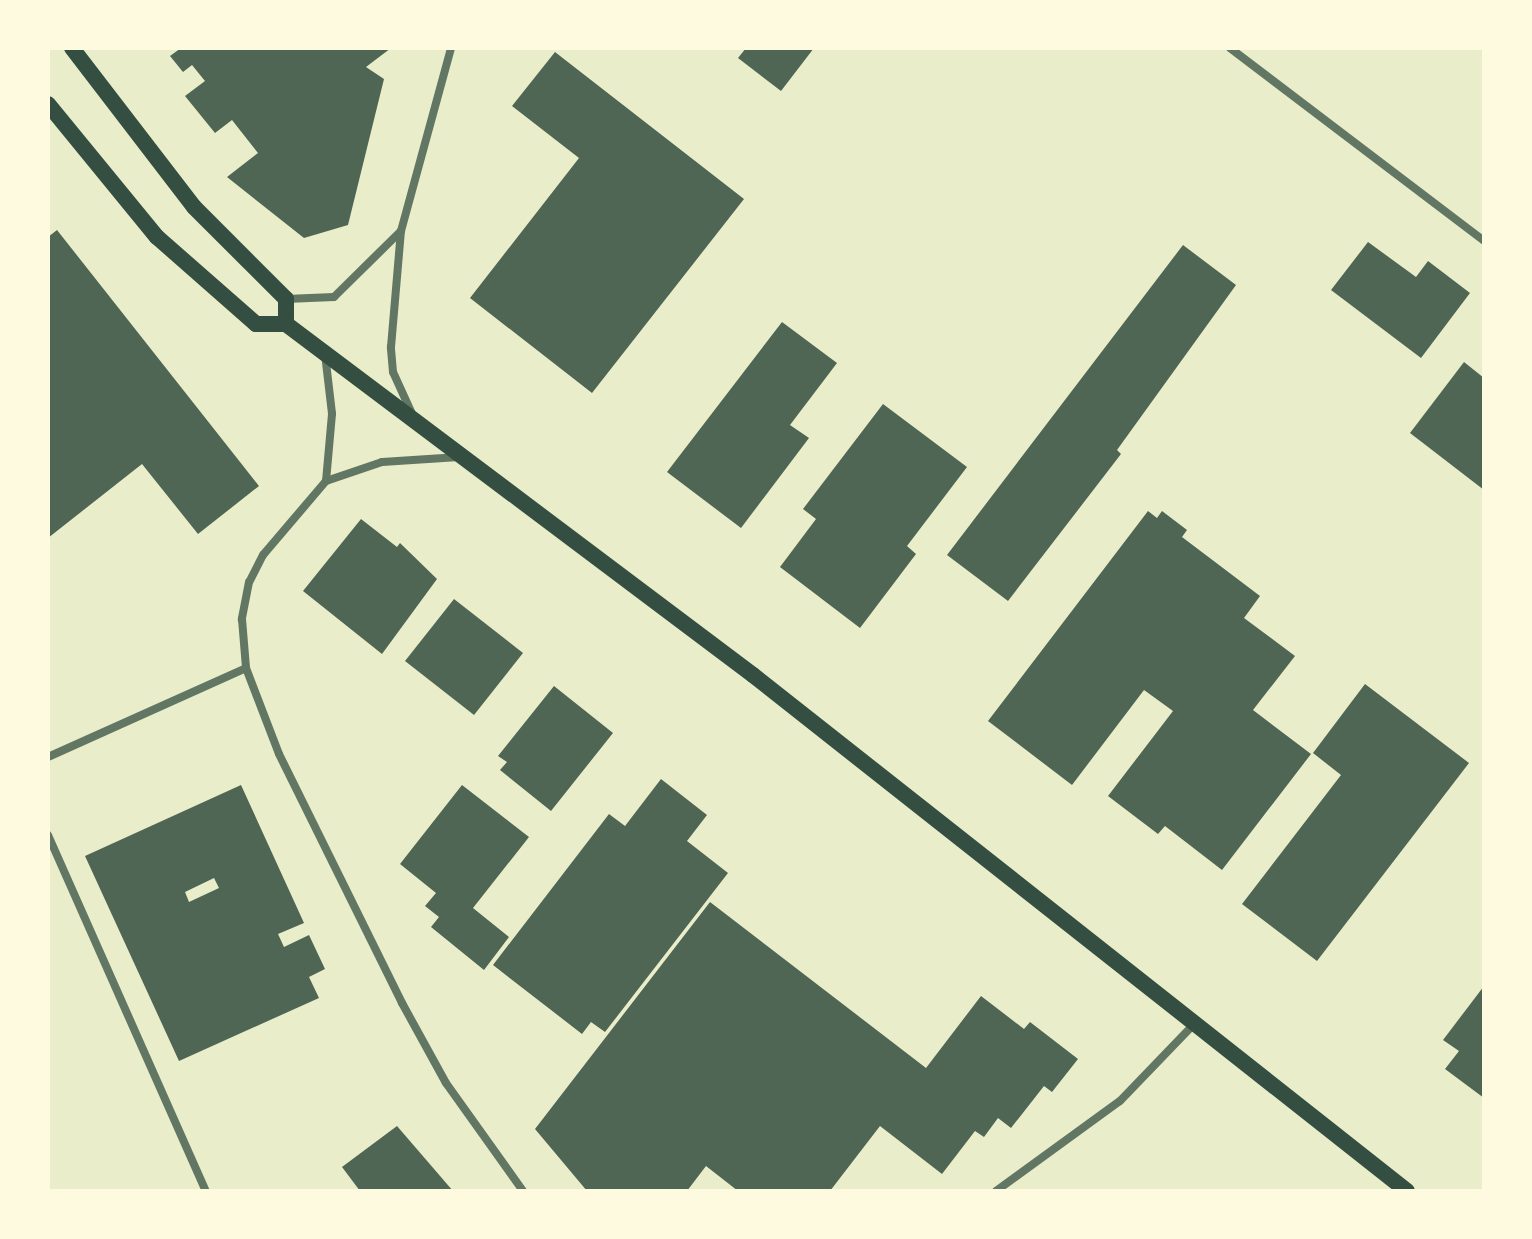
<!DOCTYPE html>
<style>
body{margin:0}
#map{position:relative;width:1532px;height:1239px;overflow:hidden;background:#e9edc9;font-family:Poppins,sans-serif}
div>[style]{position:absolute}
.building>*{inset:0;background:#4f6655}
.minor>*{height:8px;margin:-4px;padding:0 4px;transform-origin:4px;border-radius:4px;background:#617663}
.secondary>*{height:16px;margin:-8px;padding:0 8px;transform-origin:8px;border-radius:8px;background:#344e41}
span{translate:-50% -50%;white-space:nowrap;text-align:center;line-height:1.15;-webkit-text-stroke:7px #fefae0;paint-order:stroke}
.frame{position:absolute;inset:0;border:50px solid #fefae0;pointer-events:none}
</style>
<div id="map">
<div class="building">
<i style="clip-path:polygon(181px 48px,391px 48px,366px 67px,384px 79px,348px 225px,304px 238px,227px 177px,258px 153px,232px 120px,215px 133px,185px 96px,205px 81px,192px 65px,183px 72px,170px 56px)"></i>
<i style="clip-path:polygon(746px 48px,814px 48px,781px 91px,738px 58px)"></i>
<i style="clip-path:polygon(555px 52px,744px 199px,592px 393px,470px 298px,579px 158px,512px 106px)"></i>
<i style="clip-path:polygon(57px 230px,259px 486px,198px 534px,142px 464px,48px 538px,48px 237px)"></i>
<i style="clip-path:polygon(1368px 242px,1416px 277px,1428px 261px,1470px 293px,1421px 358px,1331px 290px)"></i>
<i style="clip-path:polygon(1183px 245px,1236px 285px,1117px 450px,1121px 454px,1008px 601px,947px 555px)"></i>
<i style="clip-path:polygon(782px 322px,837px 363px,790px 425px,809px 438px,741px 528px,667px 472px)"></i>
<i style="clip-path:polygon(1464px 362px,1484px 378px,1484px 490px,1410px 433px)"></i>
<i style="clip-path:polygon(883px 404px,967px 467px,907px 546px,916px 554px,860px 628px,780px 567px,816px 519px,803px 509px)"></i>
<i style="clip-path:polygon(1148px 511px,1157px 518px,1162px 511px,1187px 530px,1182px 537px,1260px 596px,1244px 618px,1295px 656px,1253px 710px,1311px 754px,1222px 870px,1165px 826px,1158px 834px,1108px 796px,1173px 711px,1144px 690px,1072px 785px,988px 721px)"></i>
<i style="clip-path:polygon(361px 519px,397px 547px,400px 543px,437px 579px,382px 654px,303px 591px)"></i>
<i style="clip-path:polygon(454px 599px,523px 653px,474px 715px,405px 661px)"></i>
<i style="clip-path:polygon(1365px 684px,1469px 763px,1317px 961px,1242px 904px,1341px 775px,1313px 753px)"></i>
<i style="clip-path:polygon(554px 686px,613px 733px,551px 811px,500px 770px,507px 762px,498px 756px)"></i>
<i style="clip-path:polygon(661px 779px,707px 815px,687px 841px,728px 873px,605px 1032px,591px 1022px,582px 1034px,493px 965px,609px 814px,625px 826px)"></i>
<i style="clip-path:polygon(evenodd,241px 785px,304px 923px,278px 934px,284px 947px,309px 935px,325px 969px,309px 977px,319px 998px,179px 1061px,85px 856px,241px 785px,214px 878px,219px 888px,189px 902px,185px 892px,214px 878px)"></i>
<i style="clip-path:polygon(462px 785px,529px 837px,473px 908px,509px 937px,484px 970px,431px 927px,439px 917px,425px 906px,436px 893px,400px 864px)"></i>
<i style="clip-path:polygon(710px 902px,926px 1068px,981px 996px,1024px 1029px,1030px 1022px,1078px 1059px,1052px 1092px,1044px 1086px,1011px 1128px,998px 1118px,984px 1137px,975px 1131px,942px 1174px,880px 1126px,830px 1191px,738px 1191px,706px 1166px,687px 1191px,587px 1191px,535px 1129px)"></i>
<i style="clip-path:polygon(1484px 986px,1484px 1098px,1445px 1069px,1459px 1051px,1443px 1040px)"></i>
<i style="clip-path:polygon(397px 1126px,453px 1191px,360px 1191px,342px 1167px)"></i>
</div>
<div class="minor">
<i style="left:1230px;top:48px;width:319px;rotate:37.2deg"></i>
<i style="left:286px;top:299px;width:48px;rotate:-2.4deg"></i>
<i style="left:334px;top:297px;width:94px;rotate:-44.6deg"></i>
<i style="left:325px;top:354px;width:60px;rotate:83.3deg"></i>
<i style="left:332px;top:414px;width:67px;rotate:95.1deg"></i>
<i style="left:413px;top:416px;width:48px;rotate:-114.4deg"></i>
<i style="left:393px;top:372px;width:25px;rotate:-95deg"></i>
<i style="left:391px;top:347px;width:116px;rotate:-85.1deg"></i>
<i style="left:401px;top:231px;width:190px;rotate:-74.7deg"></i>
<i style="left:459px;top:457px;width:77px;rotate:176.3deg"></i>
<i style="left:382px;top:462px;width:59px;rotate:161.3deg"></i>
<i style="left:326px;top:481px;width:97px;rotate:130.4deg"></i>
<i style="left:263px;top:555px;width:30px;rotate:117deg"></i>
<i style="left:249px;top:582px;width:38px;rotate:101deg"></i>
<i style="left:242px;top:619px;width:49px;rotate:85.3deg"></i>
<i style="left:246px;top:668px;width:92px;rotate:69deg"></i>
<i style="left:279px;top:754px;width:278px;rotate:63.7deg"></i>
<i style="left:402px;top:1003px;width:91px;rotate:61.2deg"></i>
<i style="left:446px;top:1083px;width:133px;rotate:54.5deg"></i>
<i style="left:48px;top:757px;width:217px;rotate:-24.2deg"></i>
<i style="left:48px;top:835px;width:389px;rotate:66.1deg"></i>
<i style="left:996px;top:1191px;width:153px;rotate:-36deg"></i>
<i style="left:1120px;top:1101px;width:110px;rotate:-46.1deg"></i>
</div>
<div class="secondary">
<i style="left:72px;top:48px;width:200px;rotate:52.5deg"></i>
<i style="left:194px;top:207px;width:130px;rotate:45deg"></i>
<i style="left:286px;top:299px;width:25px;rotate:90deg"></i>
<i style="left:48px;top:104px;width:172px;rotate:50.7deg"></i>
<i style="left:157px;top:237px;width:132px;rotate:41.3deg"></i>
<i style="left:256px;top:324px;width:30px"></i>
<i style="left:286px;top:324px;width:584px;rotate:36.93deg"></i>
<i style="left:753px;top:675px;width:833px;rotate:38.27deg"></i>
</div>
<div class="frame"></div>
</div>
